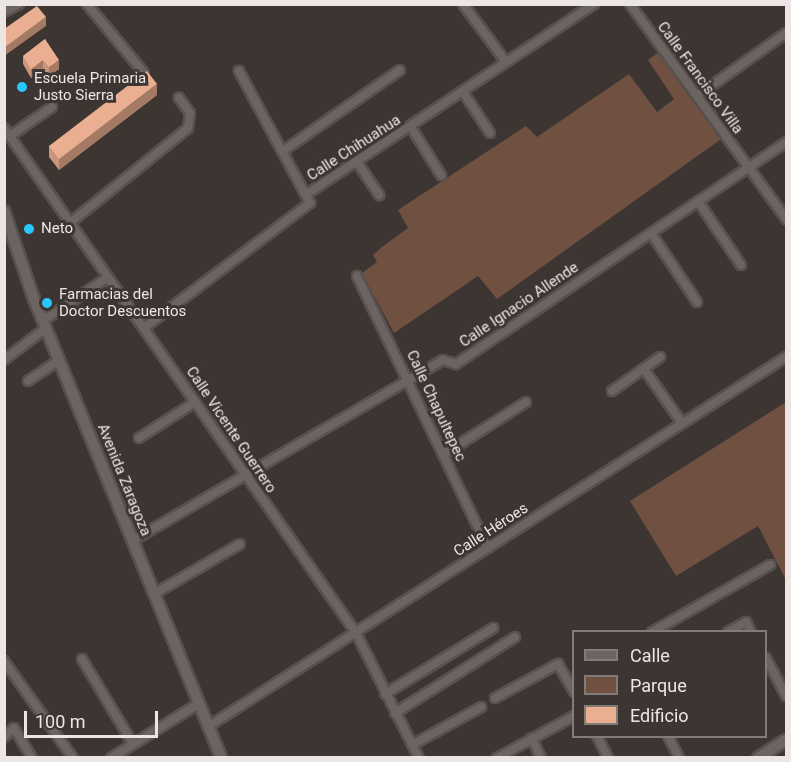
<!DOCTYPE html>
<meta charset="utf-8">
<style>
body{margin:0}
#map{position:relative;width:791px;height:762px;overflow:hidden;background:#3c3532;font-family:Roboto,sans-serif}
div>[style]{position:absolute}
.green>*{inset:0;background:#705040}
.roads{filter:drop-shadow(2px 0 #57514f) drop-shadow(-2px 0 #57514f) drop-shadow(0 2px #57514f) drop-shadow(0 -2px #57514f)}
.street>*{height:8px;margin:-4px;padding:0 4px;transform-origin:4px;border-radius:4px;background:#6c6460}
.secondary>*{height:10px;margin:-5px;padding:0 5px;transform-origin:5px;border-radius:5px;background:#6c6460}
.wall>*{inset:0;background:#c9967c}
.shaded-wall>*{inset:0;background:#a47a65}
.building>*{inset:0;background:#eaae90}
.dots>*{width:16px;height:16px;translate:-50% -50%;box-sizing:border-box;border:3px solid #3c3532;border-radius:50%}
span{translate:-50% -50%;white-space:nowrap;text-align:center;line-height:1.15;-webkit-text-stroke:6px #3c3532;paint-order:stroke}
.poi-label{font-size:15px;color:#ebe6e4}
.left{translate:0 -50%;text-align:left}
.street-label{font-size:15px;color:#ebe6e4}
.frame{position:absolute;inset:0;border:6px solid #ebe6e4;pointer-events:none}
.legend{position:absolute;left:572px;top:630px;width:195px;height:108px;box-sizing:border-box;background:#3c3532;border:2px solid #827c79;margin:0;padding:8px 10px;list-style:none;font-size:18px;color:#ebe6e4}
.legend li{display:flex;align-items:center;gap:12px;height:30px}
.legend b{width:30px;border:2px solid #827c79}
.scale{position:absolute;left:24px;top:711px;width:134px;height:27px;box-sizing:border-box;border:3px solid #ebe6e4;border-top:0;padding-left:8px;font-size:18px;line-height:21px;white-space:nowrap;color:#ebe6e4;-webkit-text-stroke:4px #3c3532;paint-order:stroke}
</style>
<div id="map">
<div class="green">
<i style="clip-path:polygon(659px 52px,724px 137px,497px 299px,478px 276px,394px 333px,362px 273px,377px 262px,373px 255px,382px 247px,408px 228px,398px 210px,526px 126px,537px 137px,629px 74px,657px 112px,674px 99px,648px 60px)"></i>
<i style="clip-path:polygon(786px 402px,786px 580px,758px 526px,676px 576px,630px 501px)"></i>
</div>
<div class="roads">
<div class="street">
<i style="left:87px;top:4px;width:89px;rotate:50.4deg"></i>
<i style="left:463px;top:4px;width:72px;rotate:53.4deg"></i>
<i style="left:630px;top:4px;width:266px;rotate:54deg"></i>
<i style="left:4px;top:12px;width:17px;rotate:-28deg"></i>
<i style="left:463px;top:92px;width:49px;rotate:56.6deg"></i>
<i style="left:697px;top:96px;width:109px;rotate:-35.3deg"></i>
<i style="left:411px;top:127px;width:57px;rotate:58deg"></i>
<i style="left:4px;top:128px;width:616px;rotate:55.12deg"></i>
<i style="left:356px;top:633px;width:140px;rotate:63.3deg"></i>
<i style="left:10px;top:136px;width:51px;rotate:-34.6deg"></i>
<i style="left:283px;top:151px;width:142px;rotate:-34.7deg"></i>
<i style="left:357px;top:162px;width:40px;rotate:56deg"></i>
<i style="left:307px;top:194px;width:344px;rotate:-33.5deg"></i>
<i style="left:698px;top:201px;width:77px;rotate:56.1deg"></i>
<i style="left:70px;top:223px;width:151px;rotate:-38.8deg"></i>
<i style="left:188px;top:128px;width:15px;rotate:-82deg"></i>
<i style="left:190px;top:113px;width:19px;rotate:-126deg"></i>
<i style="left:651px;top:233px;width:83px;rotate:56.3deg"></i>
<i style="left:357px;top:276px;width:302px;rotate:64.3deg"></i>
<i style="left:43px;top:321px;width:78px;rotate:-34.1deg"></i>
<i style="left:144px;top:328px;width:208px;rotate:-37deg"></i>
<i style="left:310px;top:203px;width:150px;rotate:-118.3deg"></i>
<i style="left:4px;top:360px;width:53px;rotate:-37.3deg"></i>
<i style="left:644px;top:369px;width:66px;rotate:54.9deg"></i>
<i style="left:28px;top:381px;width:37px;rotate:-34deg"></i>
<i style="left:612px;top:391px;width:59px;rotate:-35.3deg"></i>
<i style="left:139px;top:438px;width:67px;rotate:-32.7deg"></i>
<i style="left:444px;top:454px;width:97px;rotate:-32.4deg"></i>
<i style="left:132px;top:541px;width:360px;rotate:-30.2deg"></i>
<i style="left:443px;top:360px;width:14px;rotate:17deg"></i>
<i style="left:456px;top:364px;width:398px;rotate:-33.9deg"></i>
<i style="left:154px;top:594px;width:99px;rotate:-30.2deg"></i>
<i style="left:652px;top:632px;width:136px;rotate:-29.6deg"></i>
<i style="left:728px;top:632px;width:21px;rotate:-29deg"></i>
<i style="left:746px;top:622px;width:11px;rotate:63deg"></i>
<i style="left:766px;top:658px;width:43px;rotate:62.2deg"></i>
<i style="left:82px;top:659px;width:99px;rotate:59deg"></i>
<i style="left:4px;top:661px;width:119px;rotate:54.6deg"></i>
<i style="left:385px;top:694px;width:127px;rotate:-31.4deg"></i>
<i style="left:495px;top:698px;width:72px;rotate:-28.4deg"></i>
<i style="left:558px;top:664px;width:32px;rotate:60deg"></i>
<i style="left:395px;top:713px;width:142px;rotate:-32.3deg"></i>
<i style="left:209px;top:726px;width:685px;rotate:-32.6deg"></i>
<i style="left:597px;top:736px;width:25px;rotate:63deg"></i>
<i style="left:668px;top:736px;width:25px;rotate:63deg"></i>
<i style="left:4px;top:737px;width:13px;rotate:-42deg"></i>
<i style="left:14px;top:728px;width:35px;rotate:59deg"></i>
<i style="left:532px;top:738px;width:22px;rotate:66deg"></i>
<i style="left:412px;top:745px;width:79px;rotate:-28.8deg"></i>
<i style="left:111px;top:758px;width:102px;rotate:-31.8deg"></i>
<i style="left:497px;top:758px;width:88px;rotate:-28.6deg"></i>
</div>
<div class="secondary">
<i style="left:4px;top:211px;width:93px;rotate:71.2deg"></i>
<i style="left:34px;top:299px;width:496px;rotate:67.8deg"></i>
<i style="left:758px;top:758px;width:33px;rotate:-33deg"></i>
</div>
</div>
<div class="wall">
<i style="clip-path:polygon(45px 39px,59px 69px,49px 76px,43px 69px,31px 78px,23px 64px,23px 56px)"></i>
<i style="clip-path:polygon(157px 95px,59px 170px,49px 157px,49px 146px)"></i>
</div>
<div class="shaded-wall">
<i style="clip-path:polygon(46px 17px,46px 26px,4px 56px,4px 48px)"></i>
<i style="clip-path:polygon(43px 60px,43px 69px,31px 78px,31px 69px)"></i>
<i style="clip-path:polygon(59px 60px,59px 69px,49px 76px,49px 67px)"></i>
<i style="clip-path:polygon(157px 84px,157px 95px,59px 170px,59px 159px)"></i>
</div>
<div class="building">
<i style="clip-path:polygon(37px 6px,46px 17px,4px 48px,4px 29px)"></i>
<i style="clip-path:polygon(45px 39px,59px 60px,49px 67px,43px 60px,31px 69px,23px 56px)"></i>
<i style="clip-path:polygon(147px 71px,157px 84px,59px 159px,49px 146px)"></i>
</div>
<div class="dots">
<i style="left:22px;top:87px;background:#28c8ff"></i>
<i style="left:29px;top:229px;background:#28c8ff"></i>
<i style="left:47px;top:303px;background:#28c8ff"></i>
</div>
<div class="poi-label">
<span class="left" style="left:34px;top:87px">Escuela Primaria<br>Justo Sierra</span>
<span class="left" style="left:41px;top:229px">Neto</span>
<span class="left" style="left:59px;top:303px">Farmacias del<br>Doctor Descuentos</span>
</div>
<div class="street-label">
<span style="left:700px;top:78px;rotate:54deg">Calle Francisco Villa</span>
<span style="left:354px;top:148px;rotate:-33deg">Calle Chihuahua</span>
<span style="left:519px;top:305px;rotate:-34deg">Calle Ignacio Allende</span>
<span style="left:436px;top:406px;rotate:65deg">Calle Chapultepec</span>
<span style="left:231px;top:430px;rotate:56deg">Calle Vicente Guerrero</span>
<span style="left:124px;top:480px;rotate:68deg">Avenida Zaragoza</span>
<span style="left:491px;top:530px;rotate:-33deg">Calle Héroes</span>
</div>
<div class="frame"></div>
<ul class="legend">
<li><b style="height:8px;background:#6c6460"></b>Calle</li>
<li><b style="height:16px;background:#705040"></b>Parque</li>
<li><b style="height:16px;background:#eaae90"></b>Edificio</li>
</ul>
<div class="scale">100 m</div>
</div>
